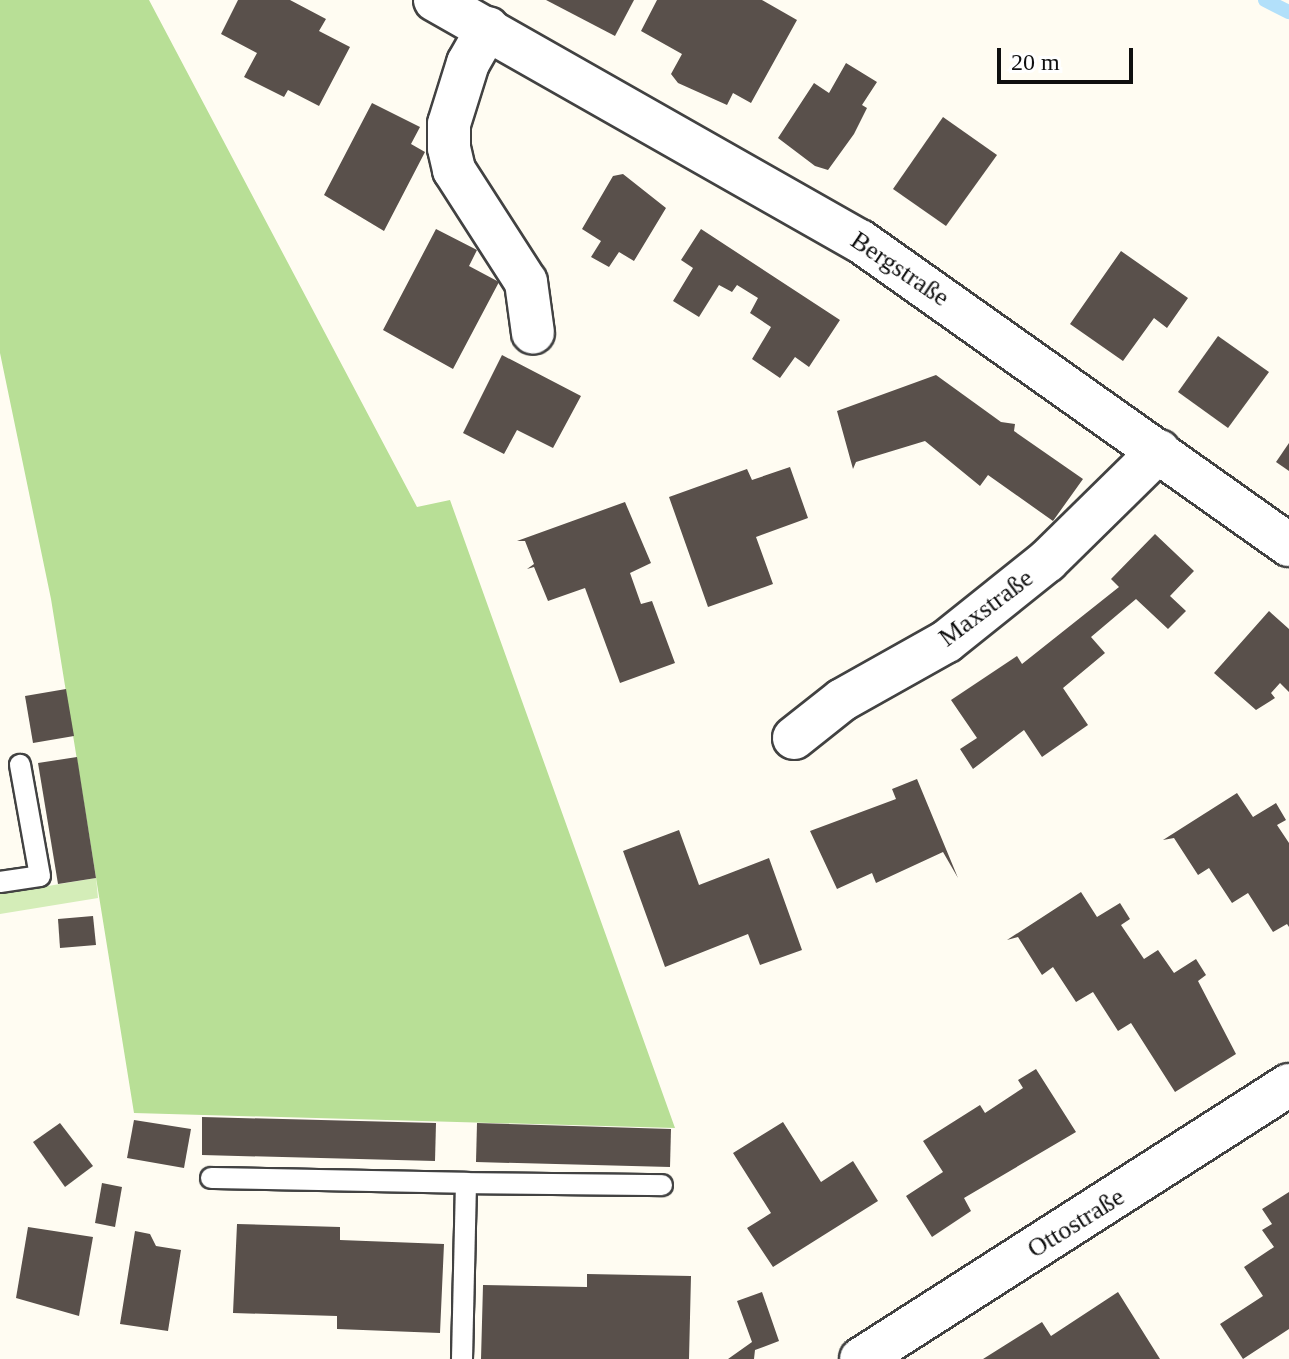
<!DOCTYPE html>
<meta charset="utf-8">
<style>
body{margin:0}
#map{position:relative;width:1289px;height:1359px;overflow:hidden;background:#fffcf2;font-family:Georgia,serif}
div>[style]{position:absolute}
.green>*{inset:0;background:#d4edb8}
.forest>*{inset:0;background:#b8df96}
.stream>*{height:14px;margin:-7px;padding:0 7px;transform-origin:7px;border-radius:7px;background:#b2e0fa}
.building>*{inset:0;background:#59504b}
.roads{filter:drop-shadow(2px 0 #424242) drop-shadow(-2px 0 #424242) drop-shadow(0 2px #424242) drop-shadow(0 -2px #424242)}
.lane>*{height:20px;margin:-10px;padding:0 10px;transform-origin:10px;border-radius:10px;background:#fff}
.street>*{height:42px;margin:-21px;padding:0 21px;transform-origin:21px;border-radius:21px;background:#fff}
span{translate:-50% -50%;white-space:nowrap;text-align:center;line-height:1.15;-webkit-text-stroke:8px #fff;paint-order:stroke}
.street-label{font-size:26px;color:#0f0f0f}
.scale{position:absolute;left:997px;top:48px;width:136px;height:36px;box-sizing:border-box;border:4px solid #0f0f0f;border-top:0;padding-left:10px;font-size:24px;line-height:28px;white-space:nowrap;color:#0f0f0f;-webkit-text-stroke:6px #fff;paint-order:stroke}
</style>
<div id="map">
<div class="green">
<i style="clip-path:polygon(96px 878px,98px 898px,0 914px,0 894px)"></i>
</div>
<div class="forest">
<i style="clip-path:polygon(0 0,149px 0,417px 507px,450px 500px,675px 1128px,134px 1113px,51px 599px,0 353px)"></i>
</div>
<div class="stream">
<i style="left:1265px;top:0;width:27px;rotate:27deg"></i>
</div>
<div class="building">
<i style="clip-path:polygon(238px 0,290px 0,326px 19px,319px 31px,350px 47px,319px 106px,288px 90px,284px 97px,244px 77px,257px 53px,221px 34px)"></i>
<i style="clip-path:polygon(546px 0,634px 0,615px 36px)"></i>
<i style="clip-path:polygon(657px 0,762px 0,797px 20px,751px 103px,733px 93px,727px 105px,678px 83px,671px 74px,682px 54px,641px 31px)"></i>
<i style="clip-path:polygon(846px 63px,877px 82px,862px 105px,867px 108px,854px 134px,828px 170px,815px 166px,778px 138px,814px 83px,829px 93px)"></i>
<i style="clip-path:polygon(372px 103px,420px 127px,411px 144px,425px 152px,384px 231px,324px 195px)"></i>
<i style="clip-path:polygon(943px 117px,997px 155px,946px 226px,893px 189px)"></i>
<i style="clip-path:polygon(623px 174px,666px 208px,634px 261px,619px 252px,609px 267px,591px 257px,601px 241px,582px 229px,613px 176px)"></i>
<i style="clip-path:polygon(436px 229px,477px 250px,469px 266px,499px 282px,453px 369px,383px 330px)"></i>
<i style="clip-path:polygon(701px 229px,840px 320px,809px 367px,795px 357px,780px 378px,752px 359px,771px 327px,750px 313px,758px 298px,737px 285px,732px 292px,719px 285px,699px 317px,673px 301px,693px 268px,681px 260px)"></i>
<i style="clip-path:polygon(1121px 251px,1188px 298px,1167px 328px,1154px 318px,1123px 361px,1070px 324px)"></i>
<i style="clip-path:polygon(1218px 336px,1269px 372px,1228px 428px,1178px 392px)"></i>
<i style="clip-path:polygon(502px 355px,581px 396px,553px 448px,517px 430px,504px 454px,463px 433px)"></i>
<i style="clip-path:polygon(936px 375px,1001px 422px,1015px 424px,1014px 431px,1083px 479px,1053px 521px,988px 475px,980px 486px,925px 441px,856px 462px,853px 469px,837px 411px)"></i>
<i style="clip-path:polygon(1289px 443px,1289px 471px,1276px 462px)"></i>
<i style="clip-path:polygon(790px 467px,808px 518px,756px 537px,773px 584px,708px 607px,669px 497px,747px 469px,752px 480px)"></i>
<i style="clip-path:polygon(625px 502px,651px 563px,630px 573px,641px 604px,652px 601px,675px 663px,620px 683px,585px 588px,548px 601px,534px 567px,527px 569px,534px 564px,525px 541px,517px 541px)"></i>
<i style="clip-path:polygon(1155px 534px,1194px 571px,1170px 596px,1186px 611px,1168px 629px,1136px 599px,1091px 637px,1105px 653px,1063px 688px,1088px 725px,1042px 757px,1024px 730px,973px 769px,960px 749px,977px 738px,951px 700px,1017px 656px,1022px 664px,1119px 587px,1111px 579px)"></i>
<i style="clip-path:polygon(1269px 611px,1289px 629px,1289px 692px,1280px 683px,1271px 693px,1275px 698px,1256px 710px,1214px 673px)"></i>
<i style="clip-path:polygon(66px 689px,74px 736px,33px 743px,25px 696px)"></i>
<i style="clip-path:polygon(77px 757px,96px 878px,58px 884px,38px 763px)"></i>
<i style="clip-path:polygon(917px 779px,958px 878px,943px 852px,876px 883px,872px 873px,837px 889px,810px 831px,896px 799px,892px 789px)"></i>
<i style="clip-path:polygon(1237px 793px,1253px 817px,1276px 803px,1286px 820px,1277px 825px,1289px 843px,1289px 927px,1287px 924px,1273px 932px,1248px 893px,1232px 903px,1209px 868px,1198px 875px,1174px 838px,1163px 840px)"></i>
<i style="clip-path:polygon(679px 830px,699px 885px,769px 858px,802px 950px,760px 965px,748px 934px,665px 967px,623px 851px)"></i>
<i style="clip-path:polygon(1081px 892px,1097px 917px,1120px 903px,1130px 919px,1121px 925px,1144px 959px,1158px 950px,1174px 973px,1196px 959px,1206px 975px,1198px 981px,1236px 1054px,1175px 1092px,1131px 1023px,1118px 1031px,1093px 992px,1076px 1002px,1053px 967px,1042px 975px,1018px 937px,1007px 940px)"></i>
<i style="clip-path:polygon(93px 916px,96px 945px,60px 948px,58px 919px)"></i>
<i style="clip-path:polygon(1036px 1069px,1076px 1132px,964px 1198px,971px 1211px,932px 1237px,906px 1196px,943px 1172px,923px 1141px,980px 1105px,985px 1113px,1023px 1088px,1018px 1080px)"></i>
<i style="clip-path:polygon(202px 1117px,436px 1123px,435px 1161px,202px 1155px)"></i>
<i style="clip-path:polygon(134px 1120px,191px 1129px,184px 1168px,127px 1158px)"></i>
<i style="clip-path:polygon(783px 1122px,821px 1182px,853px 1161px,878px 1201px,773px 1267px,747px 1228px,771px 1213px,733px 1153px)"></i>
<i style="clip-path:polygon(60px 1123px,93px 1166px,65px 1187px,33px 1142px)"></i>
<i style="clip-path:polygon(477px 1123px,671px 1129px,670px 1167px,476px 1162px)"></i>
<i style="clip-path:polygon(102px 1183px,122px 1187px,115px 1227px,95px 1223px)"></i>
<i style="clip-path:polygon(1289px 1192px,1289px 1329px,1243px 1359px,1220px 1324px,1263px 1296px,1244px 1267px,1274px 1247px,1262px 1230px,1272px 1224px,1262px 1209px)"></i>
<i style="clip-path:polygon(237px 1224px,340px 1227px,340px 1240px,444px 1244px,440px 1333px,337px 1329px,337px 1316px,233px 1313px)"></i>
<i style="clip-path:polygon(28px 1227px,93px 1237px,79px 1316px,16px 1298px)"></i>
<i style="clip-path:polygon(135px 1231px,150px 1234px,156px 1246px,181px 1250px,168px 1331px,120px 1324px)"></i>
<i style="clip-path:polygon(587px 1274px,691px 1276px,689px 1359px,481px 1359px,483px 1285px,587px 1287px)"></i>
<i style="clip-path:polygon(762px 1292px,779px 1341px,755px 1350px,754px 1359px,728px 1359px,752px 1342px,737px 1301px)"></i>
<i style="clip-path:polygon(1118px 1292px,1160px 1359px,983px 1359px,1042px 1322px,1051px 1336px)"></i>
</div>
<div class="roads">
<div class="lane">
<i style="left:0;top:882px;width:40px;rotate:-8.5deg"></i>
<i style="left:40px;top:876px;width:113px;rotate:-100.2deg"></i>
<i style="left:211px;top:1178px;width:255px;rotate:1.1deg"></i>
<i style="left:462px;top:1359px;width:176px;rotate:-88.7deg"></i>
<i style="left:466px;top:1183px;width:196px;rotate:0.6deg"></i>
</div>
<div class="street">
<i style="left:435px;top:0;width:489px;rotate:29.6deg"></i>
<i style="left:860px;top:241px;width:526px;rotate:35.32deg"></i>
<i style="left:488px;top:28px;width:40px;rotate:119.7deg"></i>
<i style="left:468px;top:63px;width:64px;rotate:107.3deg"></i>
<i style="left:449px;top:124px;width:24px;rotate:90deg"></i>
<i style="left:449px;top:148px;width:23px;rotate:77deg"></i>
<i style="left:454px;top:170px;width:133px;rotate:57.3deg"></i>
<i style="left:526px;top:282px;width:51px;rotate:82.2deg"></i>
<i style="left:794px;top:738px;width:61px;rotate:-38.4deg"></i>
<i style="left:842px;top:700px;width:120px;rotate:-29.3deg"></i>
<i style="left:947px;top:641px;width:128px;rotate:-38.7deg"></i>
<i style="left:1047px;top:561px;width:157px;rotate:-44.5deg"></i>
<i style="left:861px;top:1359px;width:508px;rotate:-32.63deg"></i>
</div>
</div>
<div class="street-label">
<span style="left:900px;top:269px;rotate:34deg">Bergstraße</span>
<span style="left:986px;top:608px;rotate:-37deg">Maxstraße</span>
<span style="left:1076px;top:1223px;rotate:-32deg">Ottostraße</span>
</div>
<div class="scale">20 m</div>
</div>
